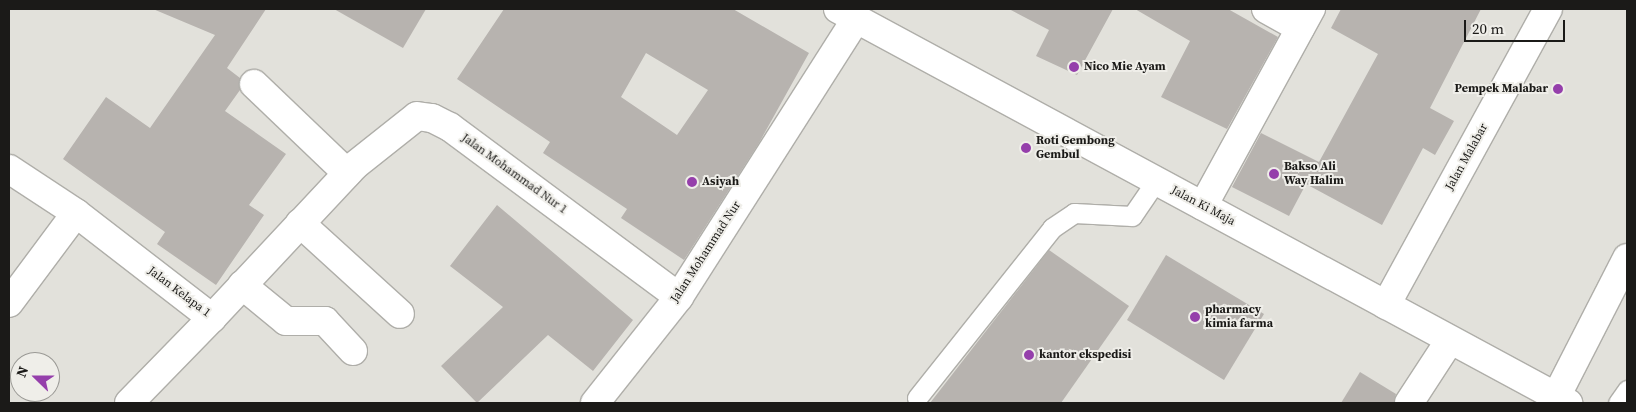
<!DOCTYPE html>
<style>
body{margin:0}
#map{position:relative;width:1636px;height:412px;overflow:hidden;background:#e2e1db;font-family:"Source Serif 4",serif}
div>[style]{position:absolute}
.building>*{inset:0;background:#b7b3af}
.roads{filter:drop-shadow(1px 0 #afaea9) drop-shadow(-1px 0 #afaea9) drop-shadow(0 1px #afaea9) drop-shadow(0 -1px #afaea9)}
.service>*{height:19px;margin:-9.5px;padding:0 9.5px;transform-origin:9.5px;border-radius:9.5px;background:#fff}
.minor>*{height:28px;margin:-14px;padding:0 14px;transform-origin:14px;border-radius:14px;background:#fff}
.secondary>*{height:28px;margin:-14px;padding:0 14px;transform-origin:14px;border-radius:14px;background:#fff}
.dots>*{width:14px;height:14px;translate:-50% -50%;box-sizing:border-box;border:2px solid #efeee9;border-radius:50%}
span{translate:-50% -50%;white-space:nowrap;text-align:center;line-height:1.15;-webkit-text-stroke:4px #efeee9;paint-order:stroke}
.poi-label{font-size:12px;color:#1b1a18;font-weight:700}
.left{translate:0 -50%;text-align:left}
.right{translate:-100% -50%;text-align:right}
.street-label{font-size:12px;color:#1b1a18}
.frame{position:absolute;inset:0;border:10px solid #1b1a18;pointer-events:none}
.north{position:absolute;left:10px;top:352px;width:50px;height:50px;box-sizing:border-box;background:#efeee9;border:1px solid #9a9995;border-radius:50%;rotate:292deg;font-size:14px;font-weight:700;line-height:20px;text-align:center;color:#1b1a18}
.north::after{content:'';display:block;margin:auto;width:18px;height:22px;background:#953fab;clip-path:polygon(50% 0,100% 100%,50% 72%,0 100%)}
.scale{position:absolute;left:1464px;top:20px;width:101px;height:22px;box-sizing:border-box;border:2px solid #1b1a18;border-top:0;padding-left:6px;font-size:15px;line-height:18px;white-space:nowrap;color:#1b1a18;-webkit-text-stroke:4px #efeee9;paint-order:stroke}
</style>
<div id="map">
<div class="building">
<i style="clip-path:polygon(153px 9px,266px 9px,227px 68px,240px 78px,240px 90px,225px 111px,286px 154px,249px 205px,264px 215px,216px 285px,157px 244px,165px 232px,63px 159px,106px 97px,150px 128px,215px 35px)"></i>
<i style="clip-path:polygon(334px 9px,426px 9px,403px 48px)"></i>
<i style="clip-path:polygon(evenodd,504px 9px,733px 9px,809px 53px,759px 143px,684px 260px,621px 218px,627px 209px,543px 153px,550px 142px,457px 79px,504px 9px,646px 53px,708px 90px,677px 135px,621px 97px,646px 53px)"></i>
<i style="clip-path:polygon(1009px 9px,1113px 9px,1077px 75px,1036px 56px,1049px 30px)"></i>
<i style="clip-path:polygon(1135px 9px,1228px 9px,1278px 37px,1227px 129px,1161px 97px,1190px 41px)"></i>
<i style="clip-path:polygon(1341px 9px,1481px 9px,1430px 108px,1454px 121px,1435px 155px,1423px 148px,1382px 225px,1306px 184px,1289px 216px,1232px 187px,1261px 133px,1319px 162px,1378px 54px,1331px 28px)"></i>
<i style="clip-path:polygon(497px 205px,633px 320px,593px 371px,548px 335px,477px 403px,441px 366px,503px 307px,450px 266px)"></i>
<i style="clip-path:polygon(1049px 250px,1129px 306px,1061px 403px,930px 403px)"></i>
<i style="clip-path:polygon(1166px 255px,1264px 314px,1224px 380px,1127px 320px)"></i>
<i style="clip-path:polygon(1360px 372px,1396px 394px,1394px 403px,1341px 403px)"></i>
</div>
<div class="roads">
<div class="service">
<i style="left:917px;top:398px;width:217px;rotate:-51.5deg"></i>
<i style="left:1052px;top:228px;width:27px;rotate:-34deg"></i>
<i style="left:1074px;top:213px;width:58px;rotate:3deg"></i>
<i style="left:1132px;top:216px;width:42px;rotate:-55.6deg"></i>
<i style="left:1618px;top:403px;width:16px;rotate:-55deg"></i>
</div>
<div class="minor">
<i style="left:1266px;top:9px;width:39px;rotate:29deg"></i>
<i style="left:254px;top:84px;width:129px;rotate:43.7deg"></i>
<i style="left:9px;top:169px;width:80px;rotate:33.3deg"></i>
<i style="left:76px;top:213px;width:172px;rotate:37.7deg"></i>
<i style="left:212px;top:318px;width:208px;rotate:-46.9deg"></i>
<i style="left:354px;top:166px;width:80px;rotate:-38.4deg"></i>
<i style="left:417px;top:116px;width:15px;rotate:8deg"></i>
<i style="left:432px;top:118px;width:20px;rotate:27deg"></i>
<i style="left:450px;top:127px;width:285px;rotate:36.6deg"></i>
<i style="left:1203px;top:206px;width:225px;rotate:-61.3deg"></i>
<i style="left:300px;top:223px;width:135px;rotate:42.3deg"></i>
<i style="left:242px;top:285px;width:57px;rotate:39.3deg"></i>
<i style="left:286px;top:321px;width:39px"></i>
<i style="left:325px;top:321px;width:41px;rotate:47deg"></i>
<i style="left:9px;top:303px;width:112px;rotate:-53.3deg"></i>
<i style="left:1386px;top:305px;width:337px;rotate:-61.3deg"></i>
<i style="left:1556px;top:397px;width:156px;rotate:-62.9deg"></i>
<i style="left:129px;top:403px;width:119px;rotate:-45.7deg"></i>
<i style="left:595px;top:403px;width:135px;rotate:-51.6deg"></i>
<i style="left:679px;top:297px;width:330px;rotate:-57.5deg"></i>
<i style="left:1409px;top:403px;width:75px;rotate:-56.9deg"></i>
</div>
<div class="secondary">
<i style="left:838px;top:9px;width:830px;rotate:28.36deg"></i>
</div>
</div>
<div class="dots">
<i style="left:1074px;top:67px;background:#953fab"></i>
<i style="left:1558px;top:89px;background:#953fab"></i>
<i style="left:1026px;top:148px;background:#953fab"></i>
<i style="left:1274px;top:174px;background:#953fab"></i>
<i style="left:692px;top:182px;background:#953fab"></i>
<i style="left:1195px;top:317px;background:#953fab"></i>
<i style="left:1029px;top:355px;background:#953fab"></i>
</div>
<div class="poi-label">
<span class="left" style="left:1084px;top:67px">Nico Mie Ayam</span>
<span class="right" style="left:1548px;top:89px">Pempek Malabar</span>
<span class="left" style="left:1036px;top:148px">Roti Gembong<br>Gembul</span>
<span class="left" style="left:1284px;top:174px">Bakso Ali<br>Way Halim</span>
<span class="left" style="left:702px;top:182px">Asiyah</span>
<span class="left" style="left:1205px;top:317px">pharmacy<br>kimia farma</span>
<span class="left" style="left:1039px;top:355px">kantor ekspedisi</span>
</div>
<div class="street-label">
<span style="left:1467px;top:157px;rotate:-61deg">Jalan Malabar</span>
<span style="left:514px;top:174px;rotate:36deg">Jalan Mohammad Nur 1</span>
<span style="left:1203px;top:206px;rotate:28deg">Jalan Ki Maja</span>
<span style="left:706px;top:252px;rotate:-57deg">Jalan Mohammad Nur</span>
<span style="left:179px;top:292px;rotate:37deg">Jalan Kelapa 1</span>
</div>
<div class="frame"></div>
<div class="north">N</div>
<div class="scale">20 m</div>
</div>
